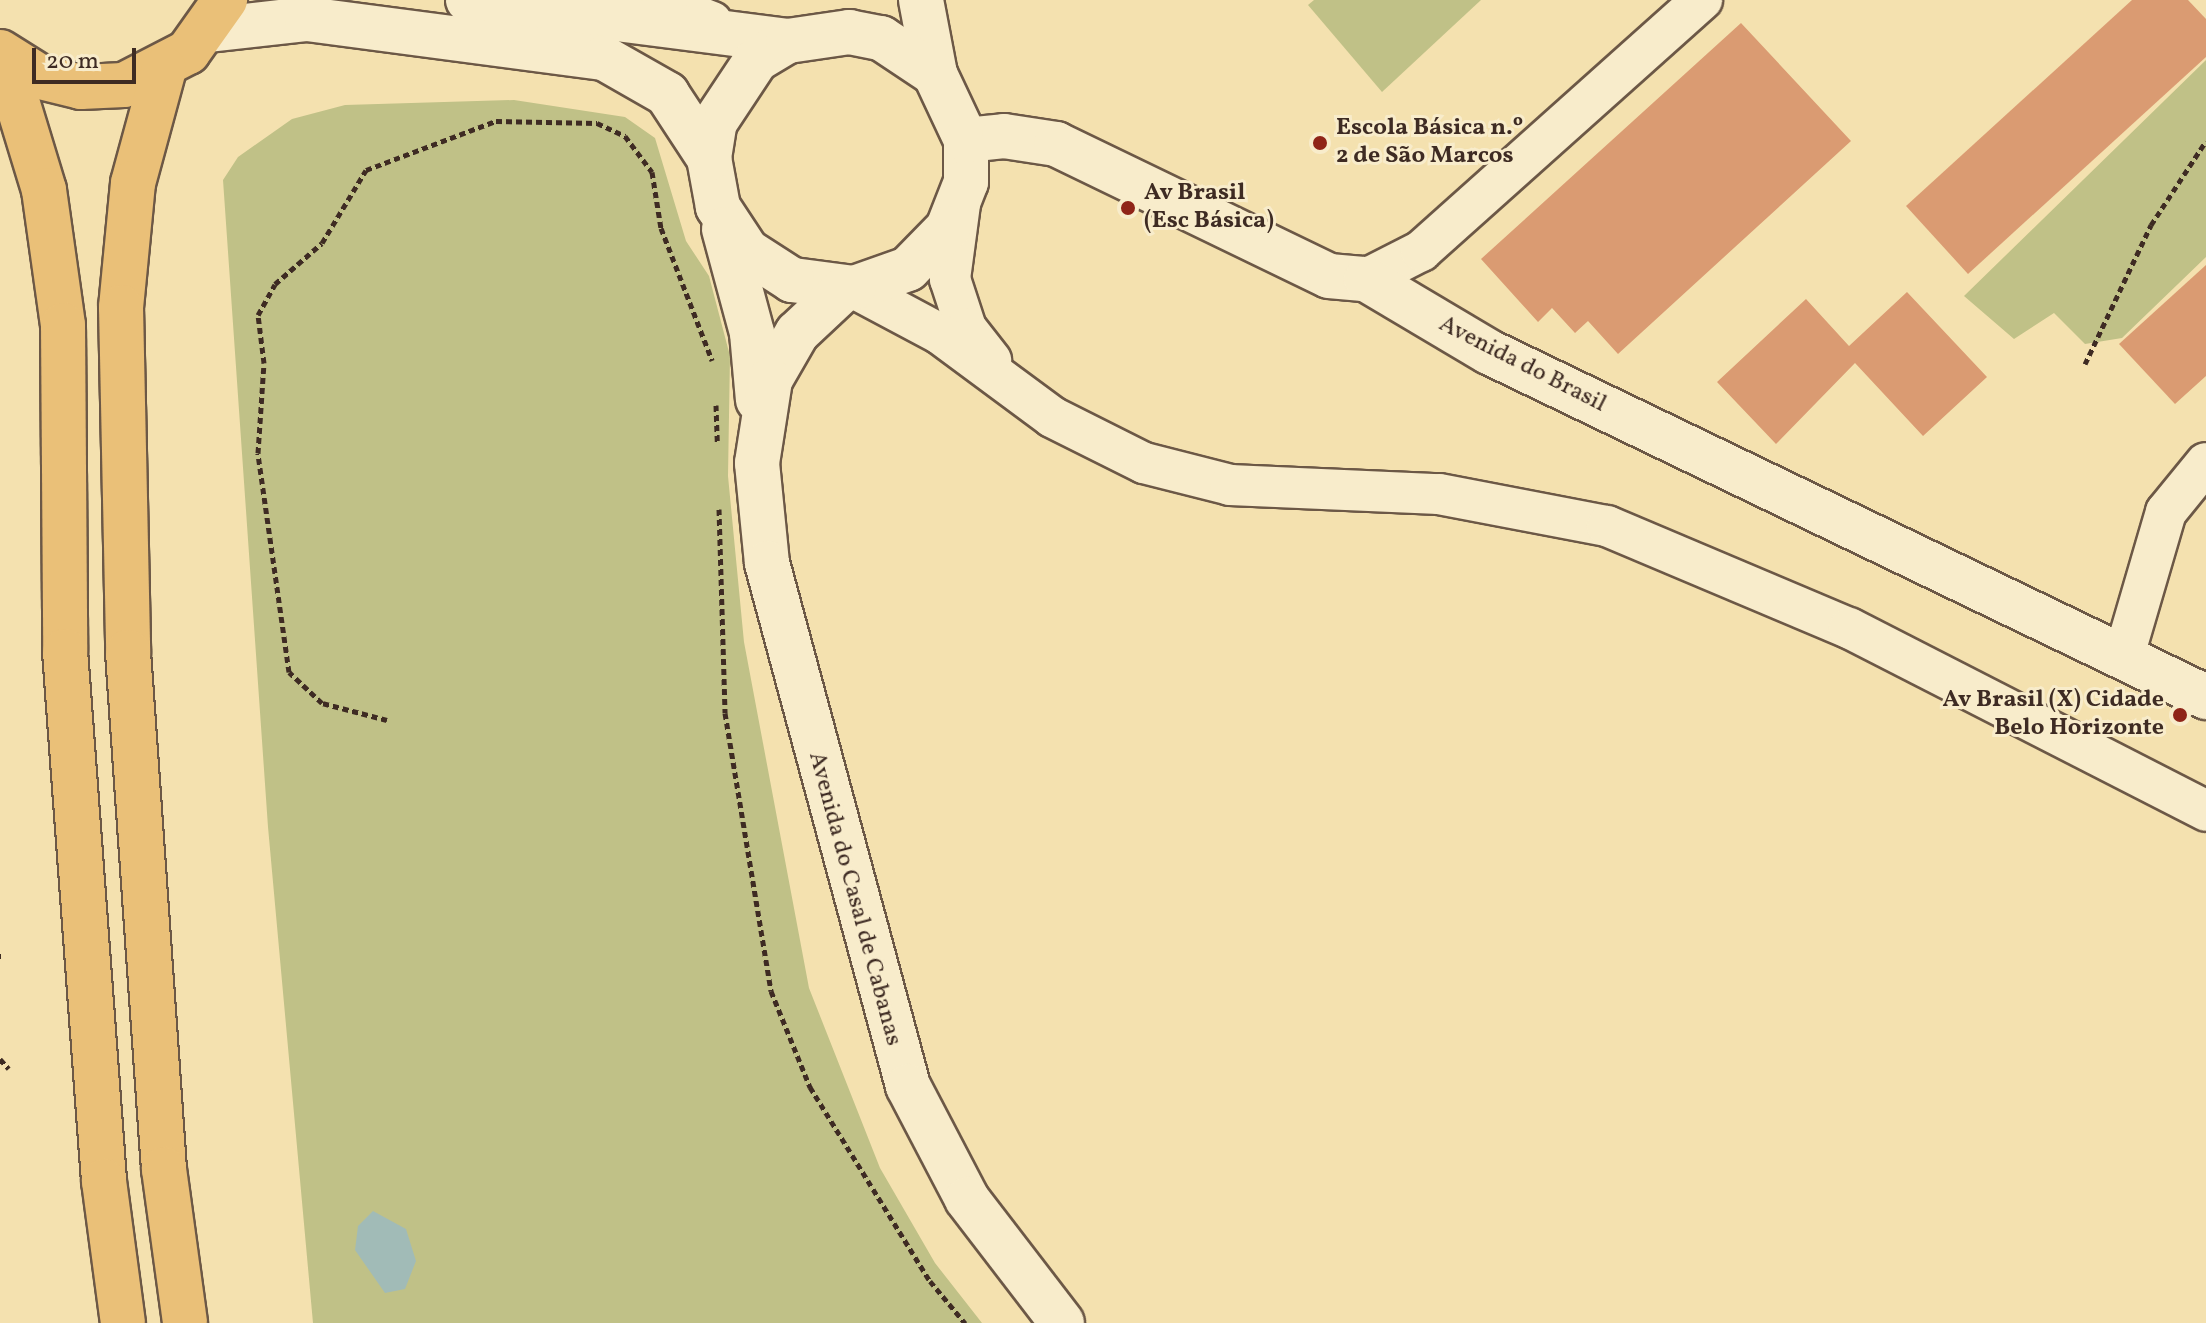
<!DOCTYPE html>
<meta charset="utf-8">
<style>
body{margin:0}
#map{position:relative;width:2206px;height:1323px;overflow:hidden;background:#f4e1af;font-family:Vollkorn,serif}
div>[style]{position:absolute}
.green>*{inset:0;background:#c0c187}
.water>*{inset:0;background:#a1bbb7}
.building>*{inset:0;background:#da9b72}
.path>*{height:5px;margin-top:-2.5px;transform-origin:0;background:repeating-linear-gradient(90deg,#3e2b23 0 6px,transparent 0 10px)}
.roads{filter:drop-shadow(2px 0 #6c5846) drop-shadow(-2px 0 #6c5846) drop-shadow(0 2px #6c5846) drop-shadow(0 -2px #6c5846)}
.minor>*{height:40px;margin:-20px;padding:0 20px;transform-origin:20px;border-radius:20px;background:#f8eccb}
.tertiary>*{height:44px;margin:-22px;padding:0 22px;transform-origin:22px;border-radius:22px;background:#f8eccb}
.primary>*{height:44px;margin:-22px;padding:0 22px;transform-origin:22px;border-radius:22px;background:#eac078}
.dots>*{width:22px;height:22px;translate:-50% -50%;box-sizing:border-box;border:4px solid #f8eccb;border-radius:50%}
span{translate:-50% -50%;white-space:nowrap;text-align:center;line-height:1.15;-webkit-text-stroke:6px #f8eccb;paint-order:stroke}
.poi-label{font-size:24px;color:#3e2b23;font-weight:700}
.left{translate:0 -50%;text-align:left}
.right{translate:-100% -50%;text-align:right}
.street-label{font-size:24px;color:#3e2b23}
.scale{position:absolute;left:32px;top:48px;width:104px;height:36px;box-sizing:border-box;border:4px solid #3e2b23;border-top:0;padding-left:10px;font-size:24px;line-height:28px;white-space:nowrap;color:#3e2b23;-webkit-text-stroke:6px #f8eccb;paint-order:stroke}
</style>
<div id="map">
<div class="green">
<i style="clip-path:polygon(1314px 0,1481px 0,1382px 92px,1308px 5px)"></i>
<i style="clip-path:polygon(2206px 60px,2206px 257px,2122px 338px,2085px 344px,2054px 313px,2014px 339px,1964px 296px)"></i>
<i style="clip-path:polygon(514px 100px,625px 117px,655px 138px,686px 241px,709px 276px,730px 356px,728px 476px,744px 642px,809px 988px,880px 1168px,935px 1263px,982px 1323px,313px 1323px,268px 827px,223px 180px,238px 157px,292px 119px,345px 105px)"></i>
</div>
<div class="water">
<i style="clip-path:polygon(373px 1211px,406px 1229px,416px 1261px,405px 1289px,385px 1293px,355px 1250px,358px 1226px)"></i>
</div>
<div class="building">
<i style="clip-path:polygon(2132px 0,2188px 0,2206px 19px,2206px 57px,1968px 274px,1906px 206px)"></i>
<i style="clip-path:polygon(1741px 23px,1851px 141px,1618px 354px,1588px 321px,1575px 333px,1552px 308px,1538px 322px,1481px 259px)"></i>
<i style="clip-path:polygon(2206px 265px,2206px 376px,2175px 404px,2119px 344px)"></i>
<i style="clip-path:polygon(1907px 292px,1987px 377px,1923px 436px,1855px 363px,1776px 444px,1717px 382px,1806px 299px,1849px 346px)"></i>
</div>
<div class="path">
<i style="left:2085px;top:364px;width:154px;rotate:-64.6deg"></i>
<i style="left:2151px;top:225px;width:100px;rotate:-56.8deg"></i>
<i style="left:716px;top:405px;width:38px;rotate:88deg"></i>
<i style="left:719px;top:509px;width:204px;rotate:88.3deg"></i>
<i style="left:725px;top:713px;width:282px;rotate:80.6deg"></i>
<i style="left:771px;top:991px;width:104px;rotate:67.9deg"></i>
<i style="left:810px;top:1087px;width:228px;rotate:58.3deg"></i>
<i style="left:930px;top:1281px;width:55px;rotate:50.2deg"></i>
<i style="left:387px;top:720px;width:67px;rotate:-165.3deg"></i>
<i style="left:322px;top:703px;width:45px;rotate:-136.8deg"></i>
<i style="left:289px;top:672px;width:221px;rotate:-98.1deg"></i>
<i style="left:258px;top:453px;width:90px;rotate:-86.2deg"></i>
<i style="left:264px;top:363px;width:48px;rotate:-97.1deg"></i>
<i style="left:258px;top:315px;width:35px;rotate:-61deg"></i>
<i style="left:275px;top:284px;width:62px;rotate:-41.1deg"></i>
<i style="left:322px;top:243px;width:85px;rotate:-58.9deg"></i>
<i style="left:366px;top:170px;width:139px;rotate:-20.7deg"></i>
<i style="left:496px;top:121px;width:101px;rotate:1.1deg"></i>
<i style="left:597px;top:123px;width:31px;rotate:25deg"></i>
<i style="left:625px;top:136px;width:45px;rotate:53.1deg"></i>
<i style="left:652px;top:172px;width:57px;rotate:80.9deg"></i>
<i style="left:661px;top:228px;width:142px;rotate:68.9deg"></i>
<i style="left:0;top:956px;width:1px"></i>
<i style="left:0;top:1059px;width:13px;rotate:48deg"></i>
</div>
<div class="roads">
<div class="minor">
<i style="left:656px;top:0;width:60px;rotate:21.4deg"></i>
<i style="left:960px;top:204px;width:76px;rotate:97.6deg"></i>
<i style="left:950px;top:279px;width:52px;rotate:71.9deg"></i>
<i style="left:966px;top:328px;width:41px;rotate:52deg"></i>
<i style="left:1366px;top:279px;width:62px;rotate:-27deg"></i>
<i style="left:1421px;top:251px;width:377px;rotate:-41.8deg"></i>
<i style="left:854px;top:288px;width:98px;rotate:28.1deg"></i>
<i style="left:940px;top:334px;width:139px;rotate:36.5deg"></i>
<i style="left:1052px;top:417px;width:103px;rotate:26.6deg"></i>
<i style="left:1144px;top:463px;width:89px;rotate:14.3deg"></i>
<i style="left:1230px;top:485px;width:209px;rotate:2.5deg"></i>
<i style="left:1439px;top:494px;width:171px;rotate:10.8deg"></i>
<i style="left:1607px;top:526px;width:263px;rotate:22.9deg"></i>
<i style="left:1849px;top:628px;width:401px;rotate:27.1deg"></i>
<i style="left:2123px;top:659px;width:153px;rotate:-73.7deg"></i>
<i style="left:2166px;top:512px;width:63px;rotate:-50.8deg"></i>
</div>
<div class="tertiary">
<i style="left:468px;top:0;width:323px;rotate:7.3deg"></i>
<i style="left:921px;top:0;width:75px;rotate:79.3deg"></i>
<i style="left:935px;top:74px;width:73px;rotate:64.8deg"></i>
<i style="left:966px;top:140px;width:42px;rotate:90deg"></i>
<i style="left:966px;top:182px;width:49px;rotate:111.4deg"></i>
<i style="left:948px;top:228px;width:57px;rotate:134.3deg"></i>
<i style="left:908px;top:269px;width:57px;rotate:160.6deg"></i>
<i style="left:854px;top:288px;width:63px;rotate:-172.6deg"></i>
<i style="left:792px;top:280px;width:54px;rotate:-147.2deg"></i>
<i style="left:747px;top:251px;width:53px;rotate:-123.4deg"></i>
<i style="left:718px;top:207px;width:50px;rotate:-100.4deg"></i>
<i style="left:709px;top:158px;width:36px;rotate:-81deg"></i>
<i style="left:715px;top:122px;width:74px;rotate:-56.5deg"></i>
<i style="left:756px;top:60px;width:37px;rotate:-31deg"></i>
<i style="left:788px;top:41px;width:62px;rotate:-8.4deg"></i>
<i style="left:849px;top:32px;width:33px;rotate:11deg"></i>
<i style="left:881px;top:38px;width:65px;rotate:33.7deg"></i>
<i style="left:209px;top:30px;width:99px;rotate:-6.4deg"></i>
<i style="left:307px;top:19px;width:300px;rotate:7.5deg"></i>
<i style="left:604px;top:58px;width:73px;rotate:29.7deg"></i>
<i style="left:667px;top:94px;width:77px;rotate:56.7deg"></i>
<i style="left:966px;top:140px;width:38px;rotate:-6deg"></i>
<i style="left:1004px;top:136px;width:53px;rotate:8.7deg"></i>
<i style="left:1056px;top:144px;width:303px;rotate:25.8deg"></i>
<i style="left:1329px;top:276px;width:37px;rotate:5deg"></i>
<i style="left:1366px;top:279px;width:143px;rotate:30.7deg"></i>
<i style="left:1489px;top:352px;width:796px;rotate:25.7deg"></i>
<i style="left:724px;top:229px;width:108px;rotate:74.9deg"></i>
<i style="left:752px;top:333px;width:67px;rotate:84.9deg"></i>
<i style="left:844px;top:289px;width:64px;rotate:136.9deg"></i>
<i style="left:797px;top:333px;width:54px;rotate:119.9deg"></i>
<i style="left:770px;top:380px;width:84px;rotate:98.9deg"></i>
<i style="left:757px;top:463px;width:100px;rotate:84.3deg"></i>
<i style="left:767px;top:563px;width:542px;rotate:74.91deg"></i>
<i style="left:908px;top:1086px;width:127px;rotate:62.4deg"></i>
<i style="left:967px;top:1199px;width:156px;rotate:52.5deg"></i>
</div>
<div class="primary">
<i style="left:0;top:52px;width:47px;rotate:32deg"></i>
<i style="left:40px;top:77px;width:42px;rotate:13.7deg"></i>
<i style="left:81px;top:87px;width:43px;rotate:-2.7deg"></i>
<i style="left:124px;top:85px;width:72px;rotate:-27.3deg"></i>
<i style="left:188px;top:52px;width:64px;rotate:-54.6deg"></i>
<i style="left:3px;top:55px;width:141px;rotate:73.1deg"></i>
<i style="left:44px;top:190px;width:136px;rotate:82deg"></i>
<i style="left:63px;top:325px;width:326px;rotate:89.6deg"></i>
<i style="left:65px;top:651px;width:531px;rotate:85.79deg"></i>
<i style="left:104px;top:1181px;width:143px;rotate:82.4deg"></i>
<i style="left:164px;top:69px;width:118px;rotate:105.2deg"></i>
<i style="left:133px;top:183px;width:125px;rotate:95.5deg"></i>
<i style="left:121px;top:307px;width:345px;rotate:88.8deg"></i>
<i style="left:128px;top:652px;width:518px;rotate:86.02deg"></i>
<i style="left:164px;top:1169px;width:155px;rotate:82.2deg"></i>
</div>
</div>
<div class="dots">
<i style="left:1320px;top:143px;background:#8f2418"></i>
<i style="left:1128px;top:208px;background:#8f2418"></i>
<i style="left:2180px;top:715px;background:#8f2418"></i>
</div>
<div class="poi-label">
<span class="left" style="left:1336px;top:143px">Escola Básica n.º<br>2 de São Marcos</span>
<span class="left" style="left:1144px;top:208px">Av Brasil<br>(Esc Básica)</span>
<span class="right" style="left:2164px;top:715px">Av Brasil (X) Cidade<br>Belo Horizonte</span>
</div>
<div class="street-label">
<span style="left:1522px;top:365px;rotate:27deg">Avenida do Brasil</span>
<span style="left:854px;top:899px;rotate:75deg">Avenida do Casal de Cabanas</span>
</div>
<div class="scale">20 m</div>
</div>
